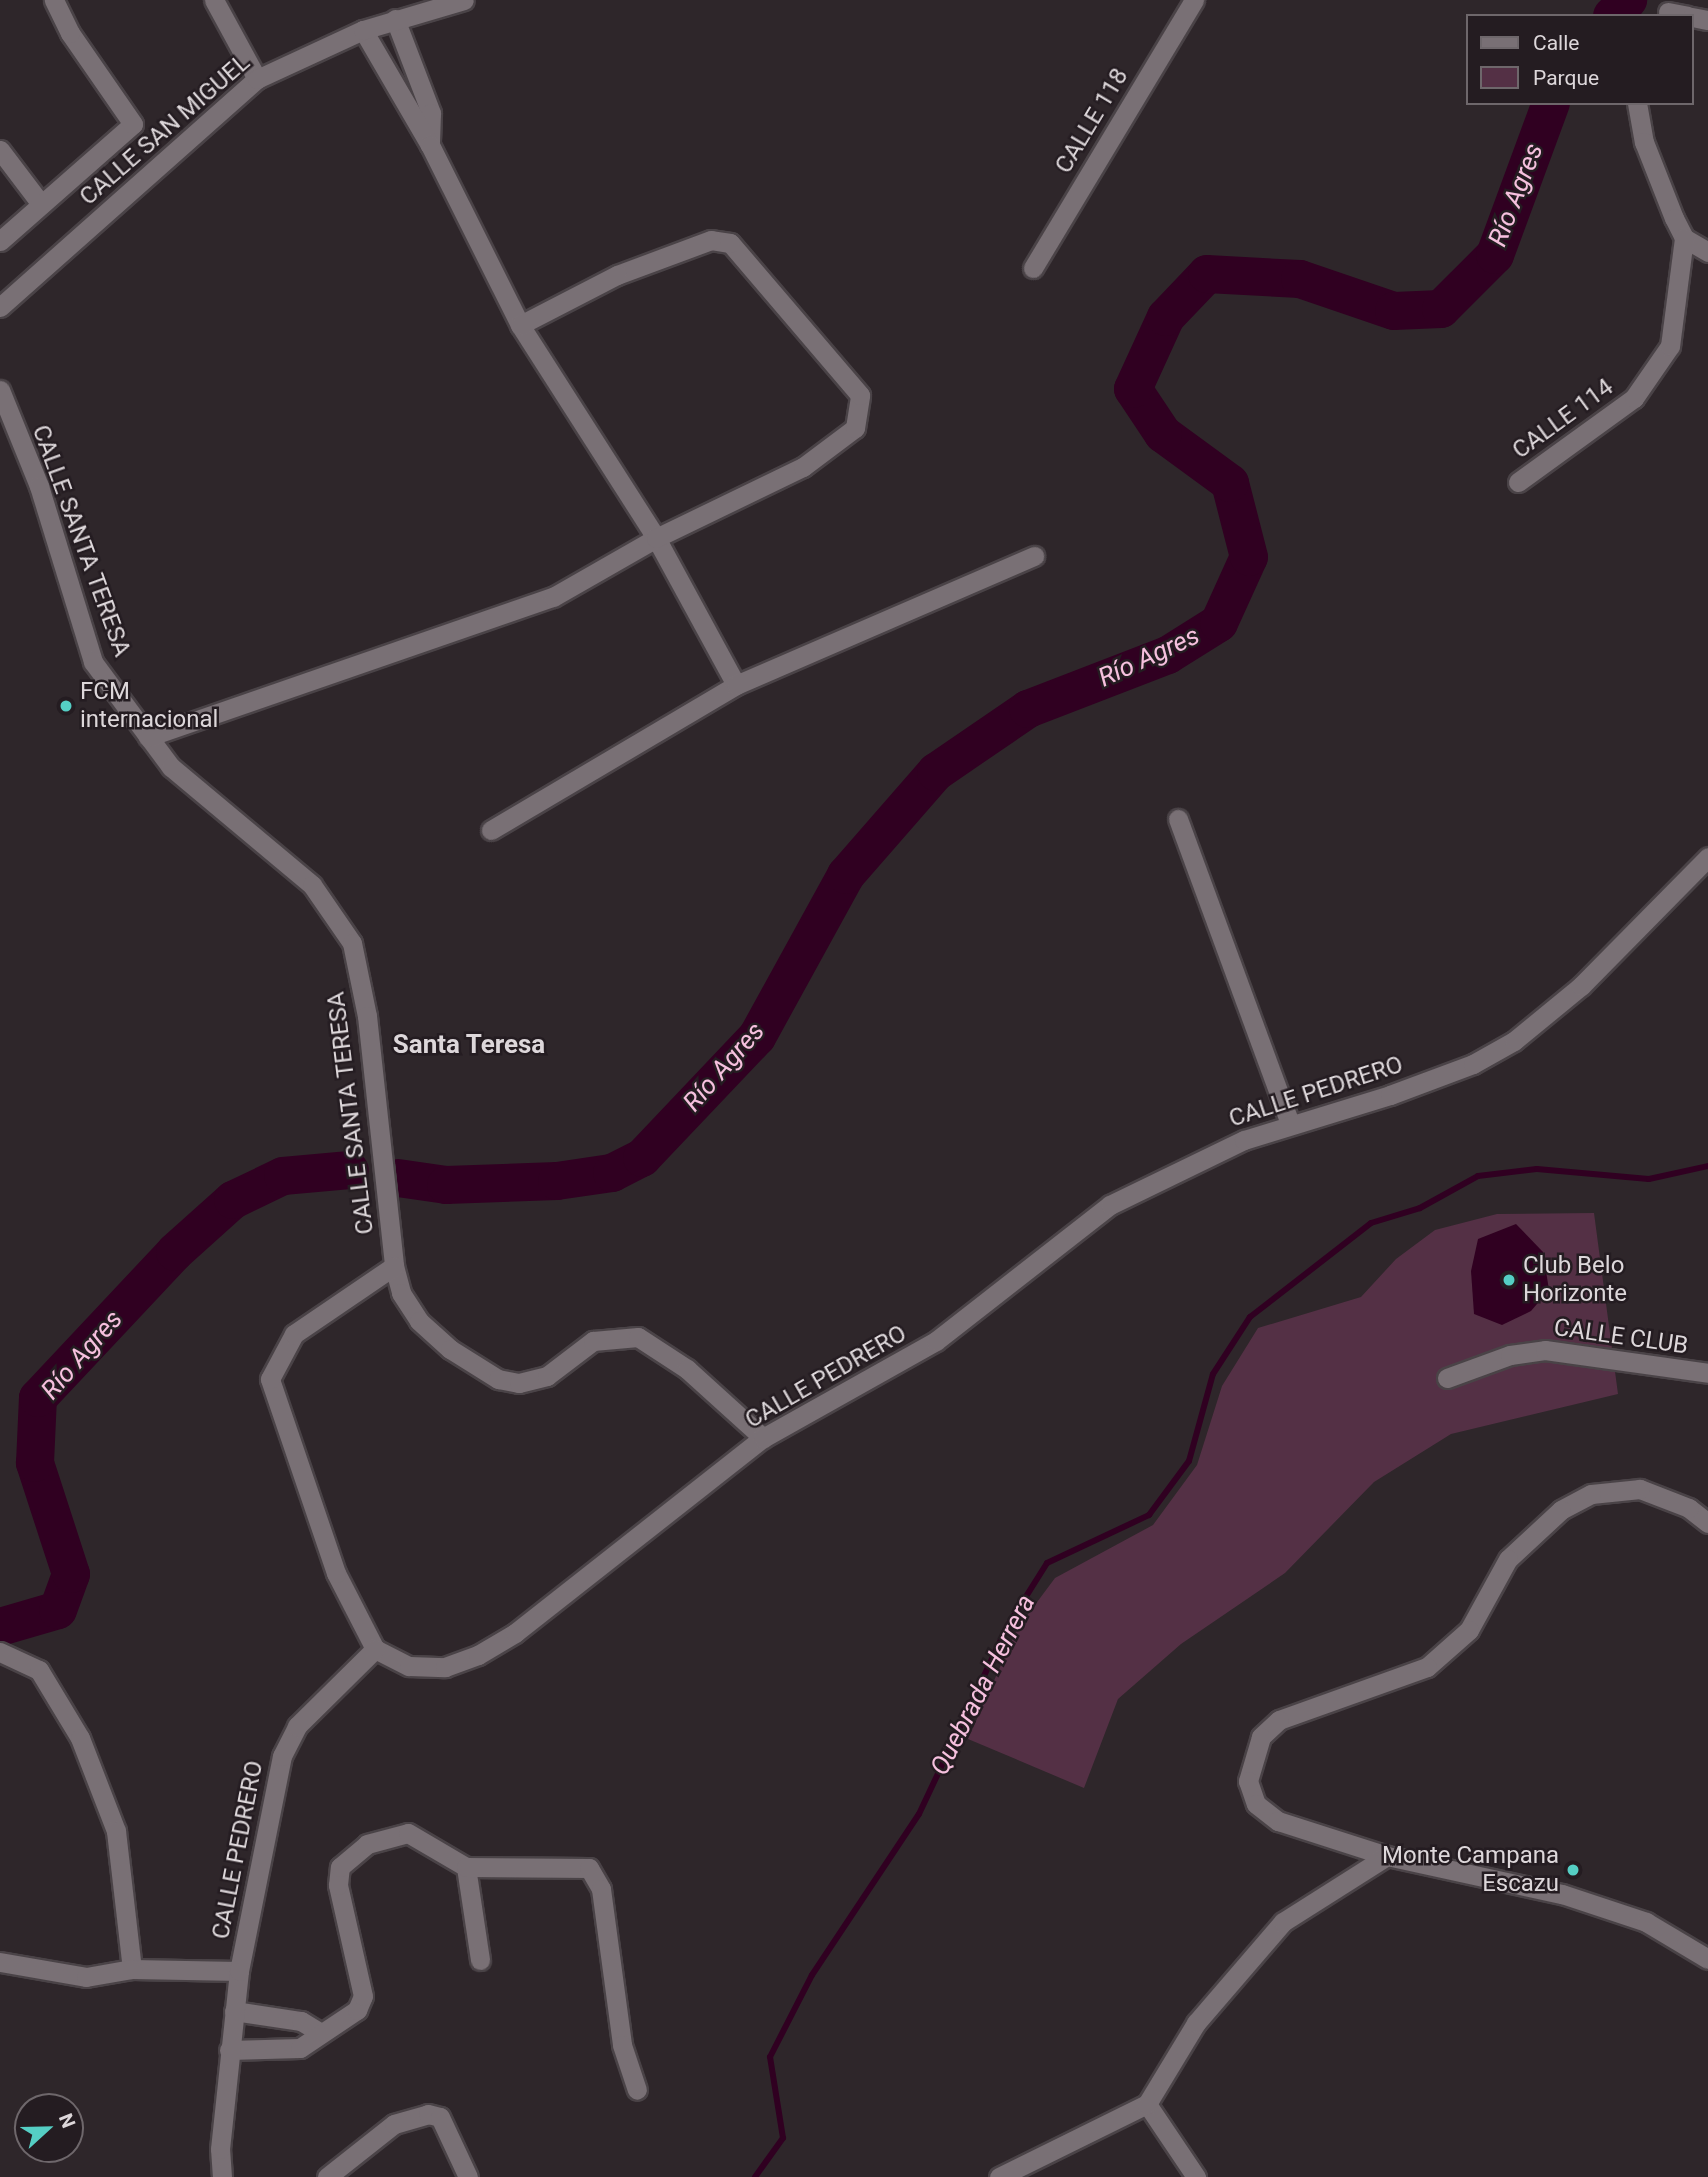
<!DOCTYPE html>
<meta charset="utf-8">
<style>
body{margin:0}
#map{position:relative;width:1708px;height:2177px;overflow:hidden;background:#2e262a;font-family:Roboto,sans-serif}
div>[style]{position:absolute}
.green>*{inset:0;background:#543045}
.water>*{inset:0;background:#300021}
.stream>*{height:6px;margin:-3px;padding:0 3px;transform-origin:3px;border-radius:3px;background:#300021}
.river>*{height:38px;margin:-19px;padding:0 19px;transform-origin:19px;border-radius:19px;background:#300021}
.roads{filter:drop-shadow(2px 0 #4a4347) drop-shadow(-2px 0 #4a4347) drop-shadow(0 2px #4a4347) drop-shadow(0 -2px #4a4347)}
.minor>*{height:19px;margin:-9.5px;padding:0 9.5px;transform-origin:9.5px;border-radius:9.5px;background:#797075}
.dots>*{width:19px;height:19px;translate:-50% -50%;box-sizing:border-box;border:4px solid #241c21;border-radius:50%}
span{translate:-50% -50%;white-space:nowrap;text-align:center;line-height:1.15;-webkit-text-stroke:5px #241c21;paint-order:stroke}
.street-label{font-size:24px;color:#ddd7da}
.poi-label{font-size:24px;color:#ddd7da}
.left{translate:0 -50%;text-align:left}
.right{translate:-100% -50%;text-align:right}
.water-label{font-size:26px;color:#f6c0de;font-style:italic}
.neighbourhood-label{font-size:26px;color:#ddd7da;font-weight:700}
.legend{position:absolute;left:1466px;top:14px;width:228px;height:91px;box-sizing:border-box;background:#241c21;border:2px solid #6e676b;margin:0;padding:9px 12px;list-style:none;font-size:21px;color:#ddd7da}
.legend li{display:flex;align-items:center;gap:14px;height:35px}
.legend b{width:35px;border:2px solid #6e676b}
.north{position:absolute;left:14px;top:2093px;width:70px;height:70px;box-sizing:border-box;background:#241c21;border:2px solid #6e676b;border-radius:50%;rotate:68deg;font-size:19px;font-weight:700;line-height:28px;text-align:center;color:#ddd7da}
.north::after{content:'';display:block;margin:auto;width:24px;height:32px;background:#55cec4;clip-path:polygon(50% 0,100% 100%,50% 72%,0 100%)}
</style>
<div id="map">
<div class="green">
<i style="clip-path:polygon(1594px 1213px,1618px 1394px,1451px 1434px,1374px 1482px,1285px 1573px,1181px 1644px,1118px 1699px,1084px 1788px,968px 1739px,1017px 1629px,1055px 1578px,1153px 1525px,1197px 1465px,1222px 1386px,1258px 1328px,1361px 1297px,1396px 1259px,1435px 1230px,1497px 1214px)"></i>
</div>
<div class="water">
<i style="clip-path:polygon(1516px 1224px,1543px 1252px,1549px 1290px,1531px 1311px,1502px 1325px,1474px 1314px,1471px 1271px,1478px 1239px)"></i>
</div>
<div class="stream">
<i style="left:755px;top:2177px;width:48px;rotate:-54.3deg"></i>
<i style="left:783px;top:2138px;width:82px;rotate:-99.1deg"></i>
<i style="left:770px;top:2057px;width:92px;rotate:-62.9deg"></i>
<i style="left:812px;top:1975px;width:193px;rotate:-56.4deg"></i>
<i style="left:919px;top:1814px;width:209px;rotate:-64.8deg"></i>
<i style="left:1008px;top:1625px;width:73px;rotate:-57.8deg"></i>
<i style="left:1047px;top:1563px;width:113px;rotate:-25.2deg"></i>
<i style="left:1149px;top:1515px;width:67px;rotate:-53.5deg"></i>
<i style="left:1189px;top:1461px;width:90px;rotate:-74.6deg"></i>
<i style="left:1213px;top:1374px;width:68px;rotate:-57deg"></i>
<i style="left:1250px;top:1317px;width:153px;rotate:-37.8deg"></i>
<i style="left:1371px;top:1223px;width:51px;rotate:-17deg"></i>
<i style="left:1420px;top:1208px;width:66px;rotate:-28.9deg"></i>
<i style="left:1478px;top:1176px;width:59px;rotate:-6.8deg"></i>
<i style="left:1537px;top:1169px;width:112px;rotate:5.1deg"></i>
<i style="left:1649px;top:1179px;width:60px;rotate:-12.4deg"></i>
</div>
<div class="river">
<i style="left:1612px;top:16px;width:23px;rotate:-45deg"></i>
<i style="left:398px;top:1178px;width:49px;rotate:8.3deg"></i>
<i style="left:446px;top:1185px;width:111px;rotate:-2.1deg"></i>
<i style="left:557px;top:1181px;width:56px;rotate:-8.3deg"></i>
<i style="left:612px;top:1173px;width:34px;rotate:-27deg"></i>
<i style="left:642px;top:1158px;width:167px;rotate:-46.5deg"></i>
<i style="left:757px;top:1037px;width:185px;rotate:-61.2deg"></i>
<i style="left:846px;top:875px;width:137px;rotate:-48.9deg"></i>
<i style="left:936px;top:772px;width:112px;rotate:-34.4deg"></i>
<i style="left:1028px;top:709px;width:150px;rotate:-21.1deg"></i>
<i style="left:1168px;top:655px;width:60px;rotate:-32.1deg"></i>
<i style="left:1219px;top:623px;width:72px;rotate:-65.6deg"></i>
<i style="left:1249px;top:557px;width:76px;rotate:-104.4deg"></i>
<i style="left:1230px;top:483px;width:83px;rotate:-143.8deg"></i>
<i style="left:1163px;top:434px;width:54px;rotate:-123.7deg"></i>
<i style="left:1133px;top:389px;width:79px;rotate:-65.4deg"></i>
<i style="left:1166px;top:317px;width:59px;rotate:-46.4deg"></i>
<i style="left:1207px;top:274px;width:93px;rotate:3.1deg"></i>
<i style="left:1300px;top:279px;width:99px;rotate:18.8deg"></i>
<i style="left:1394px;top:311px;width:47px;rotate:-2.4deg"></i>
<i style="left:1441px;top:309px;width:76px;rotate:-45deg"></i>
<i style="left:1495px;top:255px;width:162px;rotate:-69.8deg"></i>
<i style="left:0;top:1627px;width:60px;rotate:-16.3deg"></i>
<i style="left:58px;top:1610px;width:38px;rotate:-70deg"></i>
<i style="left:71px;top:1574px;width:117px;rotate:-108deg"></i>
<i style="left:35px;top:1463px;width:65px;rotate:-87.4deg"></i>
<i style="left:38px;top:1398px;width:200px;rotate:-46.8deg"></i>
<i style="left:175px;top:1252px;width:78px;rotate:-41.9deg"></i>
<i style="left:233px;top:1200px;width:55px;rotate:-25.6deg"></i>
<i style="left:283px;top:1176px;width:67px;rotate:-5.1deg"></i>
</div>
<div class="roads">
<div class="minor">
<i style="left:214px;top:0;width:90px;rotate:61.4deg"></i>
<i style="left:1668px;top:12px;width:20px;rotate:11deg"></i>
<i style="left:1692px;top:17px;width:16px;rotate:11deg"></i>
<i style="left:395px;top:19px;width:101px;rotate:69deg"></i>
<i style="left:431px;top:113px;width:32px;rotate:92deg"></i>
<i style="left:363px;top:30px;width:133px;rotate:59.8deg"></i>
<i style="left:430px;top:145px;width:201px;rotate:63.4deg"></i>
<i style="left:520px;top:325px;width:253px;rotate:57.4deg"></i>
<i style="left:656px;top:538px;width:167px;rotate:61.4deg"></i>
<i style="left:1637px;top:103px;width:40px;rotate:80deg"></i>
<i style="left:1644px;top:142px;width:82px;rotate:68.5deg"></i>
<i style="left:1674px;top:218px;width:22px;rotate:63deg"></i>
<i style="left:1684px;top:238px;width:28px;rotate:30deg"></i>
<i style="left:0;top:150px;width:68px;rotate:52.8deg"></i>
<i style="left:0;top:241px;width:177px;rotate:-41.3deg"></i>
<i style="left:133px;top:124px;width:111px;rotate:-124.7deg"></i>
<i style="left:70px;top:33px;width:37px;rotate:-116deg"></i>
<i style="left:1033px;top:268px;width:313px;rotate:-59deg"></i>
<i style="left:0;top:307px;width:344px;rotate:-41.6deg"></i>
<i style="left:257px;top:79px;width:117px;rotate:-24.8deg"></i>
<i style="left:363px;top:30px;width:105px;rotate:-16.5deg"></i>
<i style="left:0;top:390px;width:104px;rotate:67.9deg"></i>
<i style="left:39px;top:486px;width:184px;rotate:72.9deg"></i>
<i style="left:93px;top:662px;width:131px;rotate:53.4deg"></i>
<i style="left:171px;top:767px;width:184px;rotate:39.9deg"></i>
<i style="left:312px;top:885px;width:70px;rotate:55.4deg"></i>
<i style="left:352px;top:943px;width:75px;rotate:78.4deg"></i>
<i style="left:367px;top:1016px;width:251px;rotate:83.8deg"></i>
<i style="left:394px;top:1266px;width:28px;rotate:75deg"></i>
<i style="left:401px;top:1293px;width:33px;rotate:57deg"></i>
<i style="left:419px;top:1321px;width:42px;rotate:42.1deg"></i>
<i style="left:450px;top:1349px;width:57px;rotate:32deg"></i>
<i style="left:498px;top:1379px;width:21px;rotate:11deg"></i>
<i style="left:519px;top:1383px;width:29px;rotate:-14deg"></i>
<i style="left:547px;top:1376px;width:58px;rotate:-37.3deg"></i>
<i style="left:593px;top:1341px;width:45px;rotate:-5.1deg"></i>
<i style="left:638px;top:1337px;width:59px;rotate:33.1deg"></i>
<i style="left:687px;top:1369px;width:103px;rotate:42.2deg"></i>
<i style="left:1518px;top:482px;width:143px;rotate:-35.9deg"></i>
<i style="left:1634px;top:398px;width:63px;rotate:-55.3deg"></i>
<i style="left:1670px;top:346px;width:109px;rotate:-82.6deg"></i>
<i style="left:148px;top:737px;width:429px;rotate:-19.1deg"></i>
<i style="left:553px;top:597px;width:119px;rotate:-29.8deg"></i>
<i style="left:656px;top:538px;width:163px;rotate:-25.8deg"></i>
<i style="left:803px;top:467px;width:65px;rotate:-36.9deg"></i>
<i style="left:855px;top:428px;width:33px;rotate:-81deg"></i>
<i style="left:860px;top:395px;width:200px;rotate:-130.5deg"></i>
<i style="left:730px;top:243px;width:19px;rotate:-171deg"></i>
<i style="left:711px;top:240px;width:100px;rotate:159.6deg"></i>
<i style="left:617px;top:275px;width:109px;rotate:152.7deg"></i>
<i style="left:1178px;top:819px;width:325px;rotate:69.8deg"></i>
<i style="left:491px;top:830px;width:285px;rotate:-30.6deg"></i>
<i style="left:736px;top:685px;width:325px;rotate:-23.4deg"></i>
<i style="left:1447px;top:1378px;width:67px;rotate:-20.1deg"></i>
<i style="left:1510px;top:1355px;width:35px;rotate:-8deg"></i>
<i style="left:1545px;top:1350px;width:165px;rotate:8deg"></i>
<i style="left:1708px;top:1523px;width:24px;rotate:-142deg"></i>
<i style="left:1689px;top:1508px;width:53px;rotate:-158.8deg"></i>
<i style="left:1640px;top:1489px;width:49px;rotate:174.2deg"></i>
<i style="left:1591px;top:1494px;width:34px;rotate:152deg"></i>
<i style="left:1561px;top:1510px;width:72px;rotate:137.2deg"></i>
<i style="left:1508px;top:1559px;width:81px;rotate:118.8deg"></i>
<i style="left:1469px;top:1630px;width:56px;rotate:138.6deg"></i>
<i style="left:1427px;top:1667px;width:157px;rotate:160.3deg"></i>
<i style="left:1279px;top:1720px;width:25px;rotate:137deg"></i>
<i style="left:1261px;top:1737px;width:46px;rotate:106.5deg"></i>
<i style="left:1248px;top:1781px;width:24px;rotate:71deg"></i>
<i style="left:1256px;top:1804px;width:28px;rotate:38deg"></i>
<i style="left:1278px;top:1821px;width:114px;rotate:17.8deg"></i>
<i style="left:1387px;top:1856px;width:179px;rotate:12.3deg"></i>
<i style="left:1562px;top:1894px;width:89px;rotate:18.4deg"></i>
<i style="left:1646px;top:1922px;width:72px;rotate:30.8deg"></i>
<i style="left:375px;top:1649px;width:38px;rotate:27deg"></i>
<i style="left:409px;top:1666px;width:36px;rotate:2deg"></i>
<i style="left:445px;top:1667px;width:35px;rotate:-20deg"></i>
<i style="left:478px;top:1655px;width:43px;rotate:-30.7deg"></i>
<i style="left:515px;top:1633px;width:315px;rotate:-38.2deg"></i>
<i style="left:763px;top:1438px;width:198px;rotate:-29.3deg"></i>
<i style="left:936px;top:1341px;width:221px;rotate:-38deg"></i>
<i style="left:1110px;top:1205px;width:149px;rotate:-25.9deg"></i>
<i style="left:1244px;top:1140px;width:153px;rotate:-17.1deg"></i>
<i style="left:1390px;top:1095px;width:89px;rotate:-20.5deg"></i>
<i style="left:1473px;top:1064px;width:47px;rotate:-29.3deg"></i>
<i style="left:1514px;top:1041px;width:87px;rotate:-39.4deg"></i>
<i style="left:1581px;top:986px;width:181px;rotate:-45.4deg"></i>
<i style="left:375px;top:1649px;width:85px;rotate:-117.2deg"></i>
<i style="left:336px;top:1573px;width:205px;rotate:-108.8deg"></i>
<i style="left:270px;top:1379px;width:51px;rotate:-61.9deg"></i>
<i style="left:294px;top:1334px;width:121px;rotate:-34.2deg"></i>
<i style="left:0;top:1652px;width:43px;rotate:24.8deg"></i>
<i style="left:39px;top:1670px;width:79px;rotate:58.9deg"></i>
<i style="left:80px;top:1738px;width:100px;rotate:68.8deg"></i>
<i style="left:116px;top:1831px;width:139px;rotate:83.4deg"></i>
<i style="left:132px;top:1969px;width:107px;rotate:1.1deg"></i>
<i style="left:466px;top:1867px;width:94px;rotate:81.4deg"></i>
<i style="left:0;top:1962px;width:87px;rotate:9.9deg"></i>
<i style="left:86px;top:1977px;width:47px;rotate:-9.9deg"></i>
<i style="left:234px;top:2011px;width:68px;rotate:8.5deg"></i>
<i style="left:301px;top:2021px;width:23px;rotate:31deg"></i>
<i style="left:229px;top:2050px;width:71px;rotate:-1.6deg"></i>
<i style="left:300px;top:2048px;width:69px;rotate:-33.7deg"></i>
<i style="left:357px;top:2010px;width:15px;rotate:-67deg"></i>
<i style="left:363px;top:1996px;width:114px;rotate:-102.7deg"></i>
<i style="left:338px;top:1885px;width:18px;rotate:-84deg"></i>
<i style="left:340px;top:1867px;width:35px;rotate:-40deg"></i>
<i style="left:367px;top:1844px;width:42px;rotate:-15deg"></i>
<i style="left:408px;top:1833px;width:67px;rotate:30.4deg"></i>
<i style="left:466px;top:1867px;width:123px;rotate:0.5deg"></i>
<i style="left:589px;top:1868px;width:24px;rotate:60deg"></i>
<i style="left:601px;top:1889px;width:157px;rotate:82.3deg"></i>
<i style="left:622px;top:2045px;width:47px;rotate:71.6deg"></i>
<i style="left:1147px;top:2104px;width:88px;rotate:56.1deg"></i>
<i style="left:222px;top:2177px;width:28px;rotate:-94deg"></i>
<i style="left:220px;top:2149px;width:179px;rotate:-83.9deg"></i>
<i style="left:239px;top:1971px;width:219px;rotate:-78.7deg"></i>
<i style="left:282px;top:1756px;width:34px;rotate:-63deg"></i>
<i style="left:297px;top:1726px;width:110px;rotate:-44.6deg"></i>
<i style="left:327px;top:2177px;width:85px;rotate:-38.3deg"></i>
<i style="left:394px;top:2124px;width:35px;rotate:-16deg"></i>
<i style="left:428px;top:2114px;width:12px;rotate:14deg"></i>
<i style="left:440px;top:2117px;width:66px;rotate:65deg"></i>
<i style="left:999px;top:2177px;width:165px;rotate:-26.3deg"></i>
<i style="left:1147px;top:2104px;width:95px;rotate:-58.8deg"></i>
<i style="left:1196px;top:2023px;width:133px;rotate:-49.3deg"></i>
<i style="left:1283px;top:1922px;width:123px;rotate:-32.4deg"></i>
</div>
</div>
<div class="dots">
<i style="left:66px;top:706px;background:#55cec4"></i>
<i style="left:1509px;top:1280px;background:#55cec4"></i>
<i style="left:1573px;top:1870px;background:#55cec4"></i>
</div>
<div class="street-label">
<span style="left:1092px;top:121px;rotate:-59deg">CALLE 118</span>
<span style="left:165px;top:130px;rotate:-41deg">CALLE SAN MIGUEL</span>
<span style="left:1563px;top:419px;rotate:-36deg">CALLE 114</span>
<span style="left:81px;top:541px;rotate:70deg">CALLE SANTA TERESA</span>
<span style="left:1316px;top:1092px;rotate:-18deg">CALLE PEDRERO</span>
<span style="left:351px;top:1113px;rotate:-97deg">CALLE SANTA TERESA</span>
<span style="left:1621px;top:1337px;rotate:8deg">CALLE CLUB</span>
<span style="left:826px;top:1377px;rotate:-30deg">CALLE PEDRERO</span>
<span style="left:238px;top:1850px;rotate:-79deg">CALLE PEDRERO</span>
</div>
<div class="poi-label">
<span class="left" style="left:80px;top:706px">FCM<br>internacional</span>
<span class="left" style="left:1523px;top:1280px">Club Belo<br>Horizonte</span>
<span class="right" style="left:1559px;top:1870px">Monte Campana<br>Escazu</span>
</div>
<div class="water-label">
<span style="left:1516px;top:195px;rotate:-69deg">Río Agres</span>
<span style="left:1149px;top:657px;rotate:-25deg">Río Agres</span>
<span style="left:724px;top:1067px;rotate:-49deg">Río Agres</span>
<span style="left:82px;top:1355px;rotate:-49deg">Río Agres</span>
<span style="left:983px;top:1685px;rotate:-63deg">Quebrada Herrera</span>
</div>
<div class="neighbourhood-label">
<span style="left:469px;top:1045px">Santa Teresa</span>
</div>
<ul class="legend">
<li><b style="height:9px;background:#797075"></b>Calle</li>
<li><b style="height:19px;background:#543045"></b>Parque</li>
</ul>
<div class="north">N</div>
</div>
